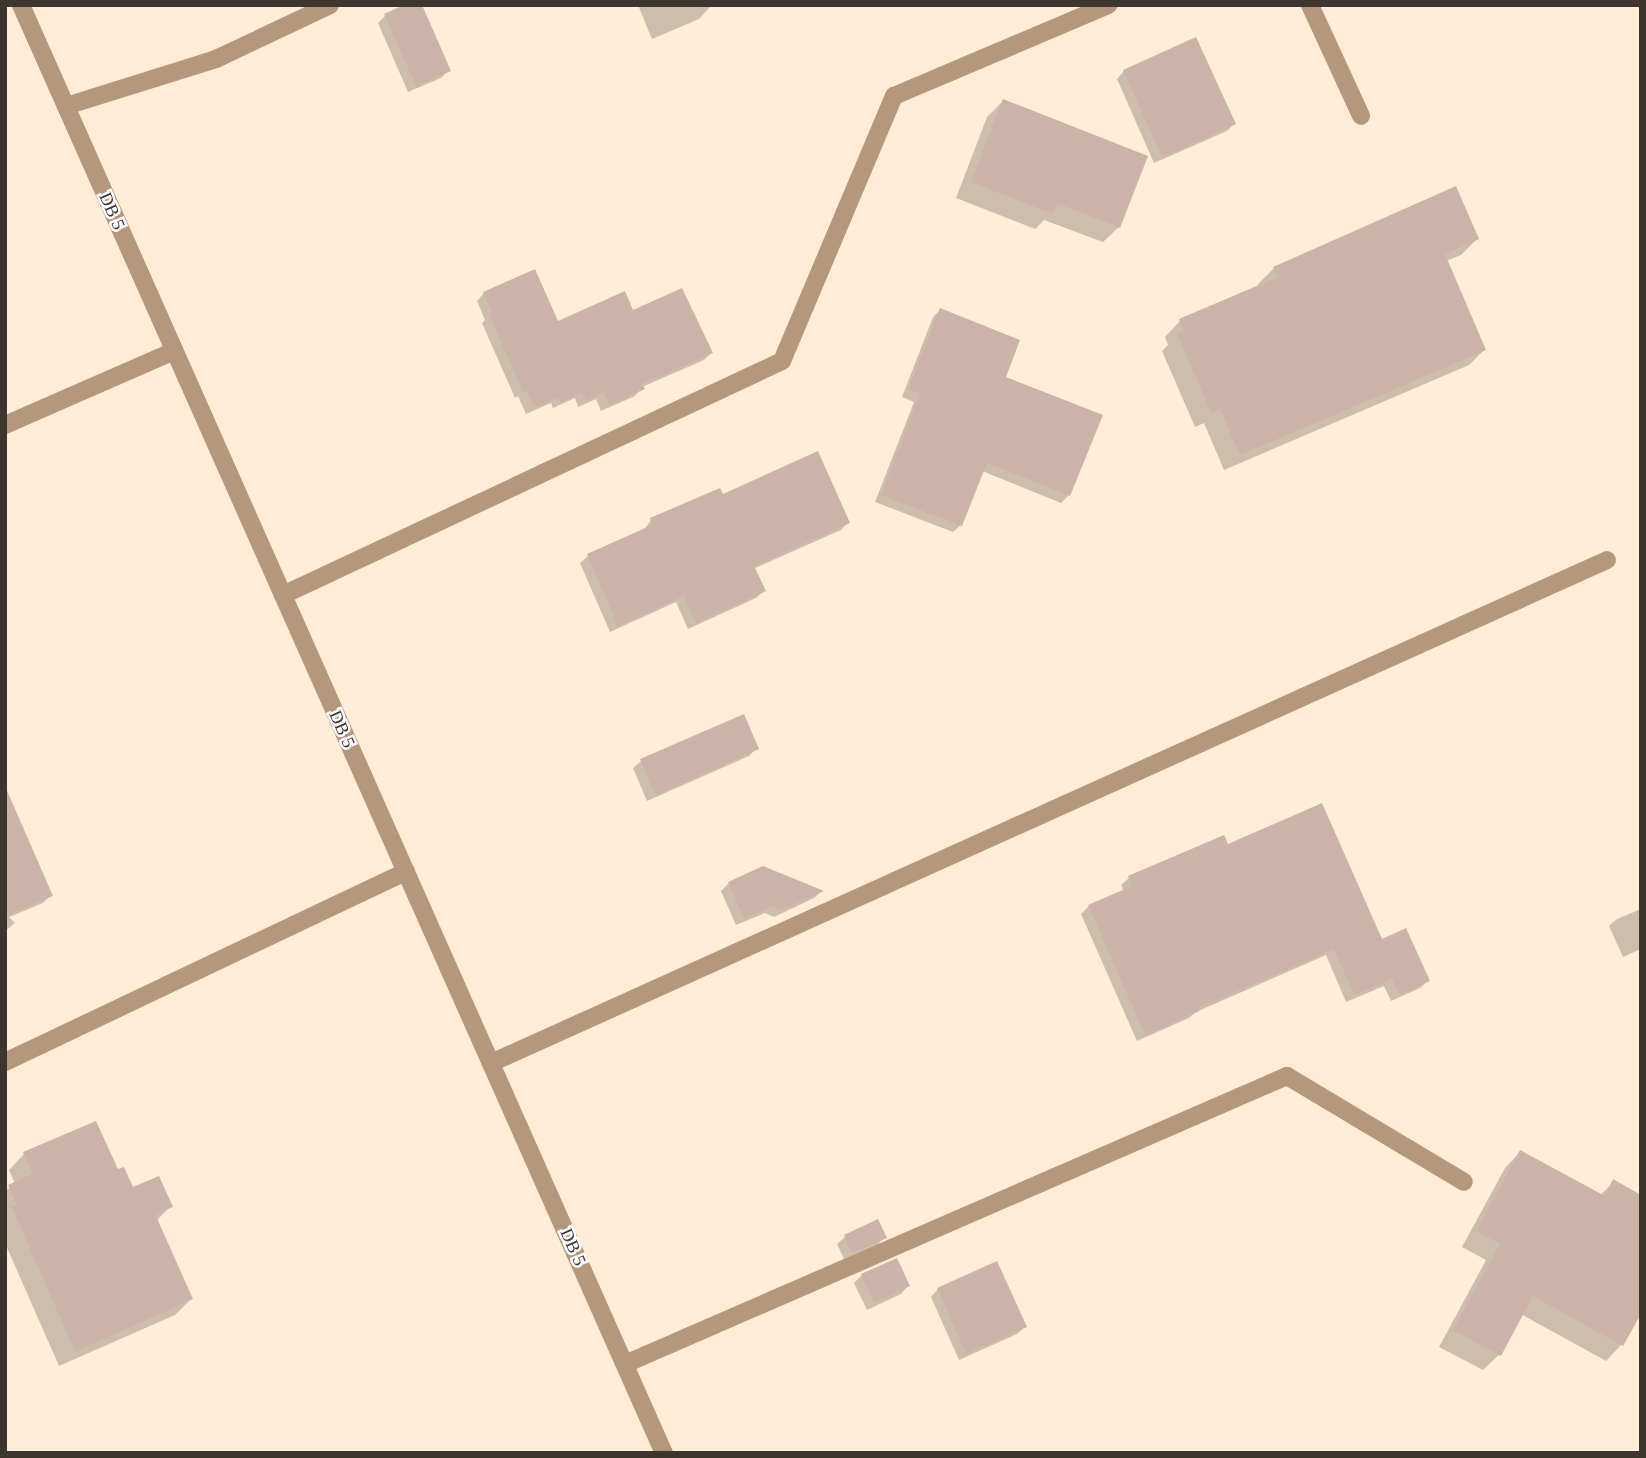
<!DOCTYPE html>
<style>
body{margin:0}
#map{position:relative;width:1646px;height:1458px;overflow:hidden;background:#ffedd8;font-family:"Times New Roman",serif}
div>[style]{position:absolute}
.shadow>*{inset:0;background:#0003}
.building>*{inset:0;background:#ccb3a8}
.minor>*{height:18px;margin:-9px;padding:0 9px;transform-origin:9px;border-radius:9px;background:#b5977e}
span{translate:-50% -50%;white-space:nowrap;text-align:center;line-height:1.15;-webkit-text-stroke:5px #fff;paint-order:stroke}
.street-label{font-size:18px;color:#3d362e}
.frame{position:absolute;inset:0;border:7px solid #3d362e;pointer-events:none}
</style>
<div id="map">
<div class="shadow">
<i style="clip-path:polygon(638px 5px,712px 5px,699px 19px,652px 39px)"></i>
<i style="clip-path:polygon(385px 16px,449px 70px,441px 78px,408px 92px,378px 23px)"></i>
<i style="clip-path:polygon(1124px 71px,1234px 124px,1227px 131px,1154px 163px,1117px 79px)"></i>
<i style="clip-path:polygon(1003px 101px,1119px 227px,1103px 242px,1044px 220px,1035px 229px,956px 198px,987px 117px)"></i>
<i style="clip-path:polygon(1477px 239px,1461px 255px,1446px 261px,1484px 350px,1469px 365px,1224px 470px,1204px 423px,1195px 427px,1162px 351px,1168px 345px,1165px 337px,1180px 321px,1259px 287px,1258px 284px,1274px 268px)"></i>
<i style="clip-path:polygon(484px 293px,557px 323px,632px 312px,711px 353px,704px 360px,642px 387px,635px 396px,601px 411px,596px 399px,578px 407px,575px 398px,553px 408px,551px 403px,526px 414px,518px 396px,515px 398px,482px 323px,485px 320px,477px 301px)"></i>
<i style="clip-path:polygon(940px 310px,1004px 378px,1069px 495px,1061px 503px,982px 471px,961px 525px,953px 532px,875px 502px,914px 402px,902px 397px,933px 317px)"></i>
<i style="clip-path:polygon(651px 520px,848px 522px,841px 530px,753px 569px,764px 591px,756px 598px,688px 629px,676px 602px,610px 632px,580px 563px,588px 556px,644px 530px)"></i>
<i style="clip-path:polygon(743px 716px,757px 748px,749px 756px,647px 801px,633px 768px,641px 761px)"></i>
<i style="clip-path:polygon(5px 816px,51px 895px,43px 903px,9px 917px,15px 923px,5px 931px)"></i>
<i style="clip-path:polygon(1227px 846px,1381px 941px,1428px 981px,1420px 988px,1391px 1001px,1384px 986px,1346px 1002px,1326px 955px,1196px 1012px,1189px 1018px,1137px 1041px,1081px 914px,1089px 906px,1124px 891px,1121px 885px,1129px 878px)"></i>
<i style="clip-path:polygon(729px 883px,821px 892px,814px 898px,774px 917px,765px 913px,736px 925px,721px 891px)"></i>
<i style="clip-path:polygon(1641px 909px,1641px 949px,1623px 957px,1609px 926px,1617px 919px)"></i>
<i style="clip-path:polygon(1520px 1152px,1600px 1195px,1614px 1182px,1621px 1345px,1606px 1361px,1521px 1314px,1499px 1355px,1483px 1370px,1439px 1347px,1486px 1260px,1462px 1247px,1505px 1168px)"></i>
<i style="clip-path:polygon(24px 1154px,117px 1172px,132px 1189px,171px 1206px,156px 1221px,191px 1299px,175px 1315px,59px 1366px,5px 1243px,5px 1191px,15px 1184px,9px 1170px)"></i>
<i style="clip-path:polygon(877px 1221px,885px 1237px,877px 1245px,844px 1259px,837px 1244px,845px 1237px)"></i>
<i style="clip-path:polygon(862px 1275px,908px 1286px,901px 1294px,867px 1310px,854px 1283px)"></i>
<i style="clip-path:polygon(938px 1289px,1025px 1327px,1017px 1334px,959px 1360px,931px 1297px)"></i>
</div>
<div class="building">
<i style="clip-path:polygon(404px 5px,422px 5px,451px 71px,416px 86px,384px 14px)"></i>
<i style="clip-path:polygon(1196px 37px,1236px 124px,1162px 157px,1123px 70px)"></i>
<i style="clip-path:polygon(1003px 99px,1148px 156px,1120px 228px,1057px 203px,1053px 214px,971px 182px)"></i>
<i style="clip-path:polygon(1456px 186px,1479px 239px,1445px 254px,1486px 350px,1240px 455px,1220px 409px,1211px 412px,1177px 334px,1184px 331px,1179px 319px,1278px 277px,1273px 267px)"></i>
<i style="clip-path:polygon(535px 269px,558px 321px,625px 291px,633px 310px,682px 288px,713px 353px,642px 384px,645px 389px,609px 405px,603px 393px,586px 401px,582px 392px,561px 402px,559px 397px,534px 407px,526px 390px,523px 392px,489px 314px,492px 313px,483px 292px)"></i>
<i style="clip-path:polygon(940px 308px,1020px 340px,1006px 377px,1103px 415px,1070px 496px,987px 463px,962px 526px,881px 495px,920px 394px,908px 389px)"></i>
<i style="clip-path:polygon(818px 451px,850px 523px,754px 566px,766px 591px,696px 623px,684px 596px,618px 626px,587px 554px,652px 525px,650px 518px,720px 488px,723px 494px)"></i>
<i style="clip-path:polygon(744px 714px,759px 749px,655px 795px,640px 759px)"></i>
<i style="clip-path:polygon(5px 786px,53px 896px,5px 916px)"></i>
<i style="clip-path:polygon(1322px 803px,1382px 939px,1406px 928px,1430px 981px,1399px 995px,1392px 979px,1354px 995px,1334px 949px,1198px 1008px,1199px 1011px,1145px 1035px,1088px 905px,1132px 886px,1128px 876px,1224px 835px,1228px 844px)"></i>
<i style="clip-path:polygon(763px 866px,824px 891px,782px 910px,773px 906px,744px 919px,728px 882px)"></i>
<i style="clip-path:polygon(96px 1121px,118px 1169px,124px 1167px,133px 1187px,159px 1176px,173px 1207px,155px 1214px,193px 1299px,75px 1352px,12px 1207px,17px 1205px,8px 1185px,33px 1174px,23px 1152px)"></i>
<i style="clip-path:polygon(1520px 1150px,1605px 1196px,1613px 1179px,1641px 1195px,1641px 1314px,1623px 1346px,1533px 1296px,1501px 1356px,1453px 1330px,1500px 1244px,1476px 1231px)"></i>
<i style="clip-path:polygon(878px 1219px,887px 1238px,852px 1253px,844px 1235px)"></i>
<i style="clip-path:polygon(897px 1258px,910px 1286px,874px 1303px,861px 1274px)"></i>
<i style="clip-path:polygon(997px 1261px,1027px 1327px,966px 1354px,937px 1288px)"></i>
</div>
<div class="minor">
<i style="left:21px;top:5px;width:1584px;rotate:66.06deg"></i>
<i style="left:1310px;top:5px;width:122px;rotate:65.3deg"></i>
<i style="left:66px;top:106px;width:157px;rotate:-17.4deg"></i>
<i style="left:216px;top:59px;width:126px;rotate:-25.3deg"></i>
<i style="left:5px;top:425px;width:184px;rotate:-23.6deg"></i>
<i style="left:283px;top:595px;width:551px;rotate:-25.12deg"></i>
<i style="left:782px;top:361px;width:288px;rotate:-67.1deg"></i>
<i style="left:894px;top:96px;width:233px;rotate:-23deg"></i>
<i style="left:5px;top:1062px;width:444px;rotate:-25.4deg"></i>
<i style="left:491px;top:1063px;width:1224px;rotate:-24.26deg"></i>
<i style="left:625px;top:1364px;width:722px;rotate:-23.51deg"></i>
<i style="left:1287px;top:1076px;width:206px;rotate:30.9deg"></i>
</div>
<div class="street-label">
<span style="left:112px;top:211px;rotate:66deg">DB 5</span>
<span style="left:342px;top:729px;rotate:66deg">DB 5</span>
<span style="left:573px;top:1247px;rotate:66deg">DB 5</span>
</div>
<div class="frame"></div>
</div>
